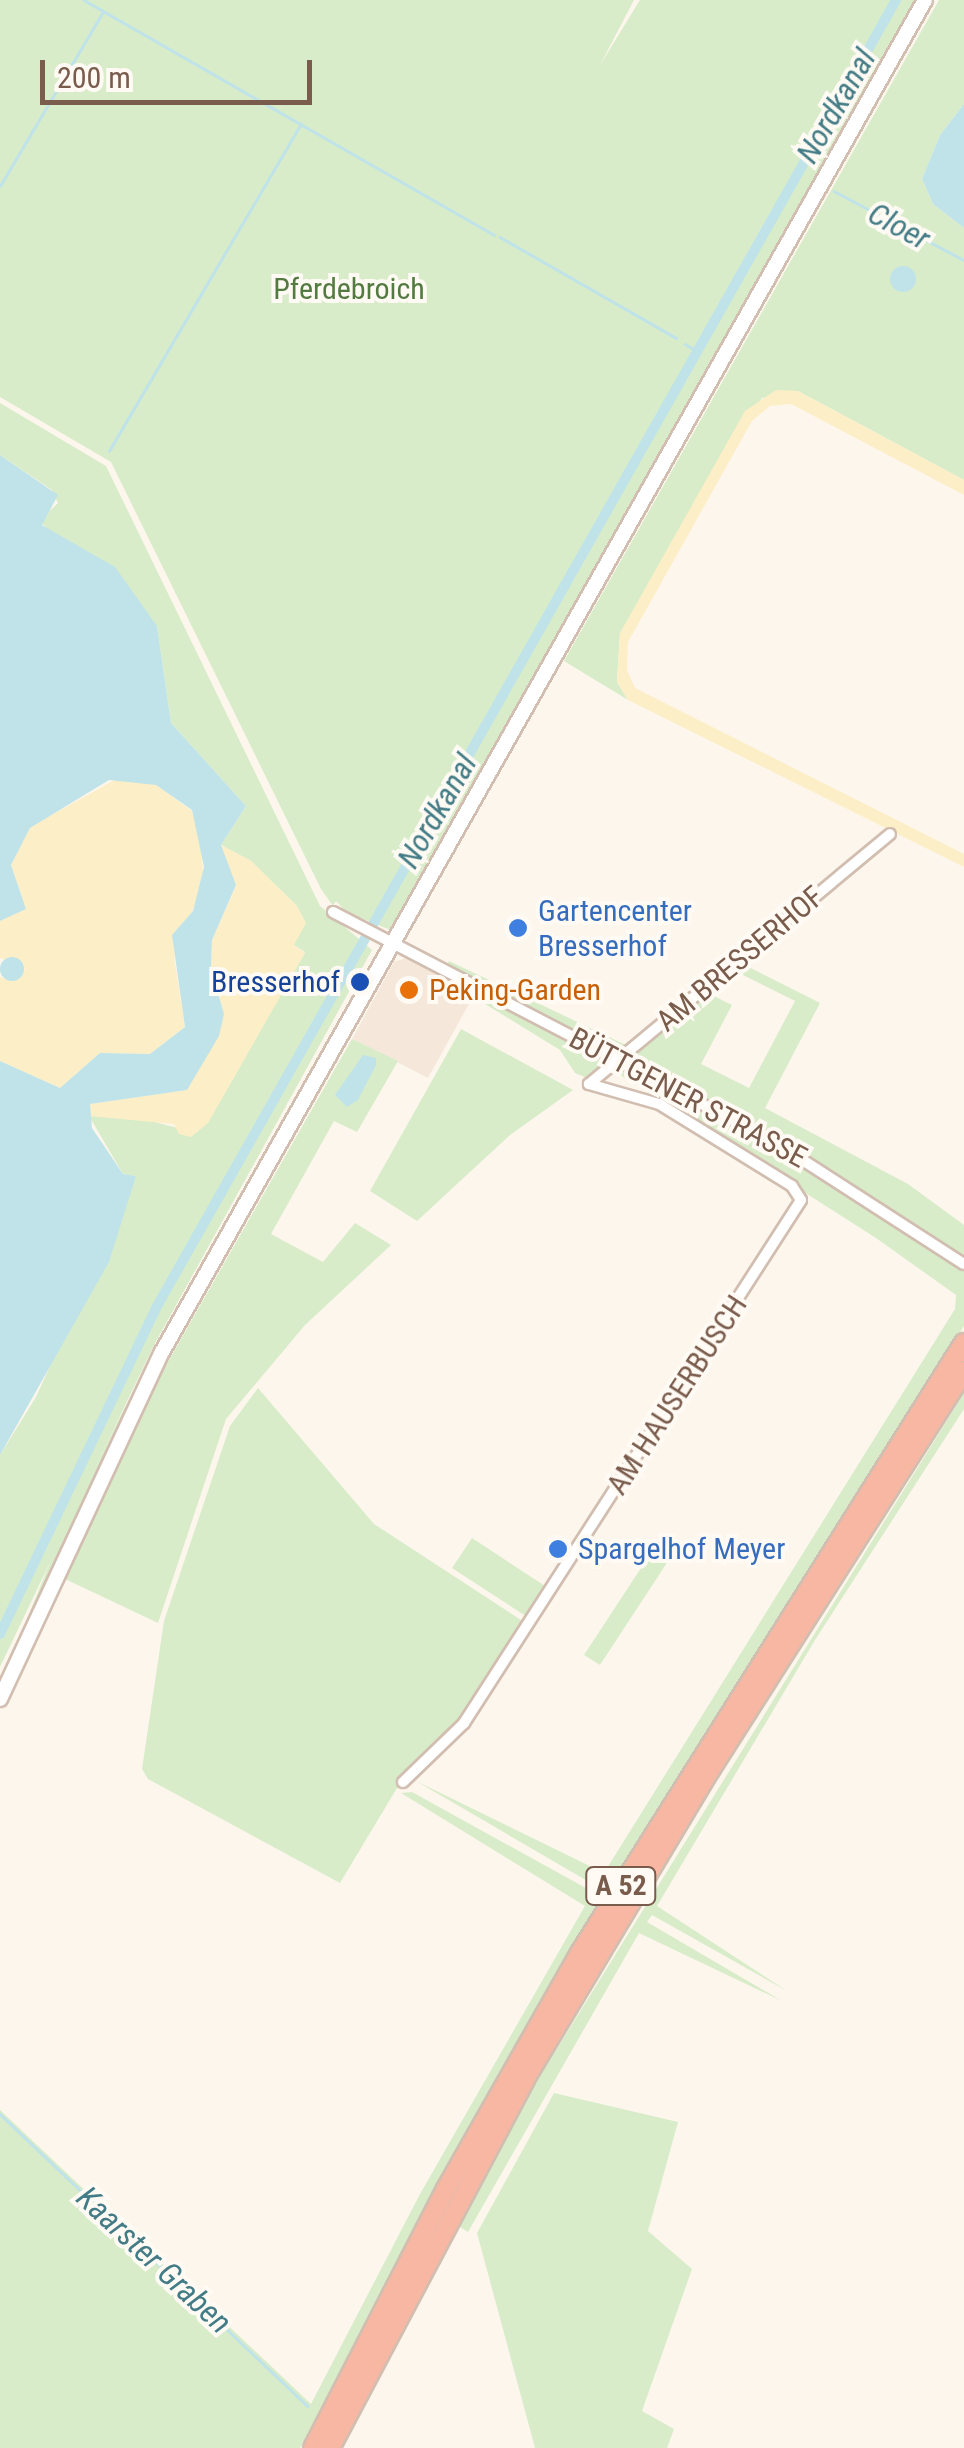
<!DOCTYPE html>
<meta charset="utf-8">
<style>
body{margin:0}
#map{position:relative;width:964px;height:2448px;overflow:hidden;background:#fdf6ec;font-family:"Roboto Condensed",sans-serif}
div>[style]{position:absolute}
.residential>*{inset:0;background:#f5e8da}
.green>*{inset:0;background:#d8ecc9}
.sand>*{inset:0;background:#fcefc7}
.water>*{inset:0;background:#bfe3e8}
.round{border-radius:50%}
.stream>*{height:2.5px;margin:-1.25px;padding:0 1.25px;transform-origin:1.25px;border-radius:1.25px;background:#bfe3e8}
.canal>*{height:10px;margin:-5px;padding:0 5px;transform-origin:5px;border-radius:5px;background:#bfe3e8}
.roads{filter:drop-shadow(2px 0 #d1beb0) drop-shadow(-2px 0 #d1beb0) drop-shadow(0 2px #d1beb0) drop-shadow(0 -2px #d1beb0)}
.minor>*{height:10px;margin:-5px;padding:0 5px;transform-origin:5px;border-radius:5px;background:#fff}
.secondary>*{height:14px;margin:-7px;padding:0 7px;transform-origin:7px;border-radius:7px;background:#fff}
.motorway>*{height:18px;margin:-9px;padding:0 9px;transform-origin:9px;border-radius:9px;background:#f7b7a3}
.dots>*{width:28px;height:28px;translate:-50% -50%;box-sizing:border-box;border:5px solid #fffaf3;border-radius:50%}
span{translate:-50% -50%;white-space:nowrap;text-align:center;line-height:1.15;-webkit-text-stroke:8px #fffaf3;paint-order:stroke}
.shield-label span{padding:2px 8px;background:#fffaf3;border:2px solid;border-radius:8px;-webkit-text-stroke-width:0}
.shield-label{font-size:28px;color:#7a5c4d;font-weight:700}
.park-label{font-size:30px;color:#537a41}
.shop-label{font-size:30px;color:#366cbe}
.left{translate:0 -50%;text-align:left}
.street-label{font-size:30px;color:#7a5c4d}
.transit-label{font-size:30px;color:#164399}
.right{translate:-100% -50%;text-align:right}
.food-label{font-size:30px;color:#c56008}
.water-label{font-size:32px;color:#437c86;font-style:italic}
.scale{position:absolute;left:40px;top:60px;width:272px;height:45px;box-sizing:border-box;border:5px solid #7a5c4d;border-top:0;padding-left:12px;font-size:30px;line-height:35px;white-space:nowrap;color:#7a5c4d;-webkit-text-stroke:8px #fffaf3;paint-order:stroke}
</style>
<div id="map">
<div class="residential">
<i style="clip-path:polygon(406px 958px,474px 995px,428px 1078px,352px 1039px,394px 962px)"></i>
</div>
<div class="green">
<i style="clip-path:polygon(0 0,634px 0,600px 65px,640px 0,919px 0,393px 931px,346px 912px,336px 901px,333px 906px,321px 889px,111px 462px,0 397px)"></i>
<i style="clip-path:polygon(939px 0,964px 0,964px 104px,940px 135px,922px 179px,933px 204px,964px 228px,964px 480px,798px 391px,762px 398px,620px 633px,617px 682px,628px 700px,564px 661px)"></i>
<i style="clip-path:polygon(0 403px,106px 466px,320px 906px,372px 950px,153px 1347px,0 1667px,0 1455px,36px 1397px,136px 1176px,123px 1174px,89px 1116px,135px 1117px,178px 1128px,305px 952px,294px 945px,297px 906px,251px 861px,221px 845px,246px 806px,171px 723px,157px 626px,39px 521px,58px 503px,52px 490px,0 455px)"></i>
<i style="clip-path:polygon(449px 961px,630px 1047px,614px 1049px,446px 966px)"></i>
<i style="clip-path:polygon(741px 963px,820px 1003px,765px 1108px,908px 1184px,964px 1225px,964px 1326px,602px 1900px,426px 2205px,300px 2448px,0 2448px,0 2110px,311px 2404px,420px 2194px,585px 1906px,401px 1793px,412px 1792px,593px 1892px,596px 1886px,416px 1781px,604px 1873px,955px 1309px,956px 1295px,876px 1238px,614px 1071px,706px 992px,732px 1005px,701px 1064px,749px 1088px,795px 1001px,733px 970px)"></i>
<i style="clip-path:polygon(490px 998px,601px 1056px,605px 1066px,589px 1079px,575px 1073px,560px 1050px,477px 999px)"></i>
<i style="clip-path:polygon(342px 1015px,126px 1411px,0 1685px,58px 1543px,124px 1409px)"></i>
<i style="clip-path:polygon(461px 1029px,573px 1090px,510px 1135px,417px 1221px,370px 1191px)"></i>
<i style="clip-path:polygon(352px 1039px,398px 1061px,357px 1132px,334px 1121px,271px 1234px,323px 1262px,355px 1223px,391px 1245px,305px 1325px,226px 1419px,158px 1623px,63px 1578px,161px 1374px)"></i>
<i style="clip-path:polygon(258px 1388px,374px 1524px,521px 1620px,522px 1627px,461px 1721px,403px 1778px,340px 1883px,148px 1779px,142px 1769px,164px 1621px,230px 1426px)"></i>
<i style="clip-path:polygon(964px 1393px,964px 1409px,815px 1640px,657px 1906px,787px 1991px,652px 1915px,647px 1922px,782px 2001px,639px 1933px,468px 2232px,457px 2225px,535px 2084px)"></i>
<i style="clip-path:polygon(472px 1538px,548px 1588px,531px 1614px,524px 1615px,452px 1568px)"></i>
<i style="clip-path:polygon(658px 1542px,674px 1552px,600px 1665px,584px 1655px)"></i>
<i style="clip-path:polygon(554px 2093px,678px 2122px,648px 2231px,692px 2269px,642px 2411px,674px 2429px,667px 2448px,535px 2448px,477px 2233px)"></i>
</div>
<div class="sand">
<i style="clip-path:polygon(776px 390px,798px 391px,964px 480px,964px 495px,791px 404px,770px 406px,752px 421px,628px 642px,627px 670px,635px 688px,964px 854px,964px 867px,628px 700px,617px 682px,620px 633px,745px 411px)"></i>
<i style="clip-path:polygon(120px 777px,156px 785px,192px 811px,199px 827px,204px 882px,174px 957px,185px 1027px,150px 1054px,100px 1053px,60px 1088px,0 1061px,0 977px,8px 980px,26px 968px,0 958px,0 921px,26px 909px,11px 865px,30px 827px)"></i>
<i style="clip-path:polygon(221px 845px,251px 861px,297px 906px,306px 923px,294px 945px,305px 953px,208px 1123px,191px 1137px,179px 1134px,174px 1124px,89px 1116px,90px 1104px,187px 1090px,222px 991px,211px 969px,212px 940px,236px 886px)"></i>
</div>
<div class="water">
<i style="clip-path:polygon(964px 104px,964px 228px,933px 204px,922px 179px,940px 135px)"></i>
<i class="round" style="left:890px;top:266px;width:26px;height:26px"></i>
<i style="clip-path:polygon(0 455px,58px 495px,42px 525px,115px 567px,157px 626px,171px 723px,246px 806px,221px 845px,236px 885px,212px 940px,211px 969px,224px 1014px,219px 1036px,187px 1090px,90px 1104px,92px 1128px,123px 1174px,136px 1176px,109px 1262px,0 1455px,0 1061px,60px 1088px,100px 1053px,150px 1054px,185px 1027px,172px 935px,193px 911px,204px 867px,192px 810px,156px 785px,109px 780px,30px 828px,11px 865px,26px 909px,0 921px)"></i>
<i class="round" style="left:0;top:957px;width:24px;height:24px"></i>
<i style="clip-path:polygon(363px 1055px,376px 1058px,376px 1065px,358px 1100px,347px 1107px,335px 1095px)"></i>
</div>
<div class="stream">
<i style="left:84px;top:0;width:473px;rotate:29.8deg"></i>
<i style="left:0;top:186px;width:202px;rotate:-59.4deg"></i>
<i style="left:834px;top:191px;width:147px;rotate:28deg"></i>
<i style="left:500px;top:237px;width:203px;rotate:29.8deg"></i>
<i style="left:685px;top:344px;width:14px;rotate:30deg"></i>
<i style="left:109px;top:451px;width:379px;rotate:-59.6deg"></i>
<i style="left:0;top:2114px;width:424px;rotate:43.5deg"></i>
</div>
<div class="canal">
<i style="left:0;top:1634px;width:361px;rotate:-64.4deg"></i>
<i style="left:156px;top:1308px;width:1503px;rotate:-60.5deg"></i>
</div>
<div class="roads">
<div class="minor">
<i style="left:333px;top:912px;width:496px;rotate:27.5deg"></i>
<i style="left:773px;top:1141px;width:227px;rotate:32.8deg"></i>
<i style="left:589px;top:1084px;width:391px;rotate:-39.7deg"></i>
<i style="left:403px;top:1782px;width:85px;rotate:-44deg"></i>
<i style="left:464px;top:1723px;width:622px;rotate:-57.2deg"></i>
<i style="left:801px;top:1200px;width:17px;rotate:-123deg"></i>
<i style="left:792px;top:1186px;width:156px;rotate:-148.3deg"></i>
<i style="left:659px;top:1104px;width:73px;rotate:-164.1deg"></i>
</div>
<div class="secondary">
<i style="left:0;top:1699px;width:383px;rotate:-65deg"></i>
<i style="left:162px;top:1352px;width:1552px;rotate:-60.56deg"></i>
</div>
<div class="motorway">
<i style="left:313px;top:2448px;width:291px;rotate:-62.8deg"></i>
<i style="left:446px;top:2189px;width:271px;rotate:-60.4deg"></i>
<i style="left:580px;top:1953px;width:721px;rotate:-57.81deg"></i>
<i style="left:330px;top:2448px;width:417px;rotate:-62.1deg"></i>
<i style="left:525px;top:2079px;width:360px;rotate:-59.1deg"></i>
<i style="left:710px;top:1770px;width:473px;rotate:-57.5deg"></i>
</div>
</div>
<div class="dots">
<i style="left:518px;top:928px;background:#3f7fe0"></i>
<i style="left:360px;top:982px;background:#1a4fb4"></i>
<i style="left:409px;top:990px;background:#e8710a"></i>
<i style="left:558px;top:1549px;background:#3f7fe0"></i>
</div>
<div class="shield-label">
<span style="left:621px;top:1886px">A 52</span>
</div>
<div class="park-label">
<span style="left:349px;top:289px">Pferdebroich</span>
</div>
<div class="shop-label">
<span class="left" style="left:538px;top:928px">Gartencenter<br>Bresserhof</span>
<span class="left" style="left:578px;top:1549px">Spargelhof Meyer</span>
</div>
<div class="street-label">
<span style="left:740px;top:959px;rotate:-40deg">AM BRESSERHOF</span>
<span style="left:688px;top:1098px;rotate:28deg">BÜTTGENER STRASSE</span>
<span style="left:677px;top:1395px;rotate:-57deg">AM HAUSERBUSCH</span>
</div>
<div class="transit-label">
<span class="right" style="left:340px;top:982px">Bresserhof</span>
</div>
<div class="food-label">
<span class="left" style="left:429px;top:990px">Peking-Garden</span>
</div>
<div class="water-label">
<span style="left:836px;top:106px;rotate:-60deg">Nordkanal</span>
<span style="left:899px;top:226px;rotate:28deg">Cloer</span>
<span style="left:437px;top:811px;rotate:-60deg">Nordkanal</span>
<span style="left:154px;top:2260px;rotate:43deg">Kaarster Graben</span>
</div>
<div class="scale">200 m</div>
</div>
